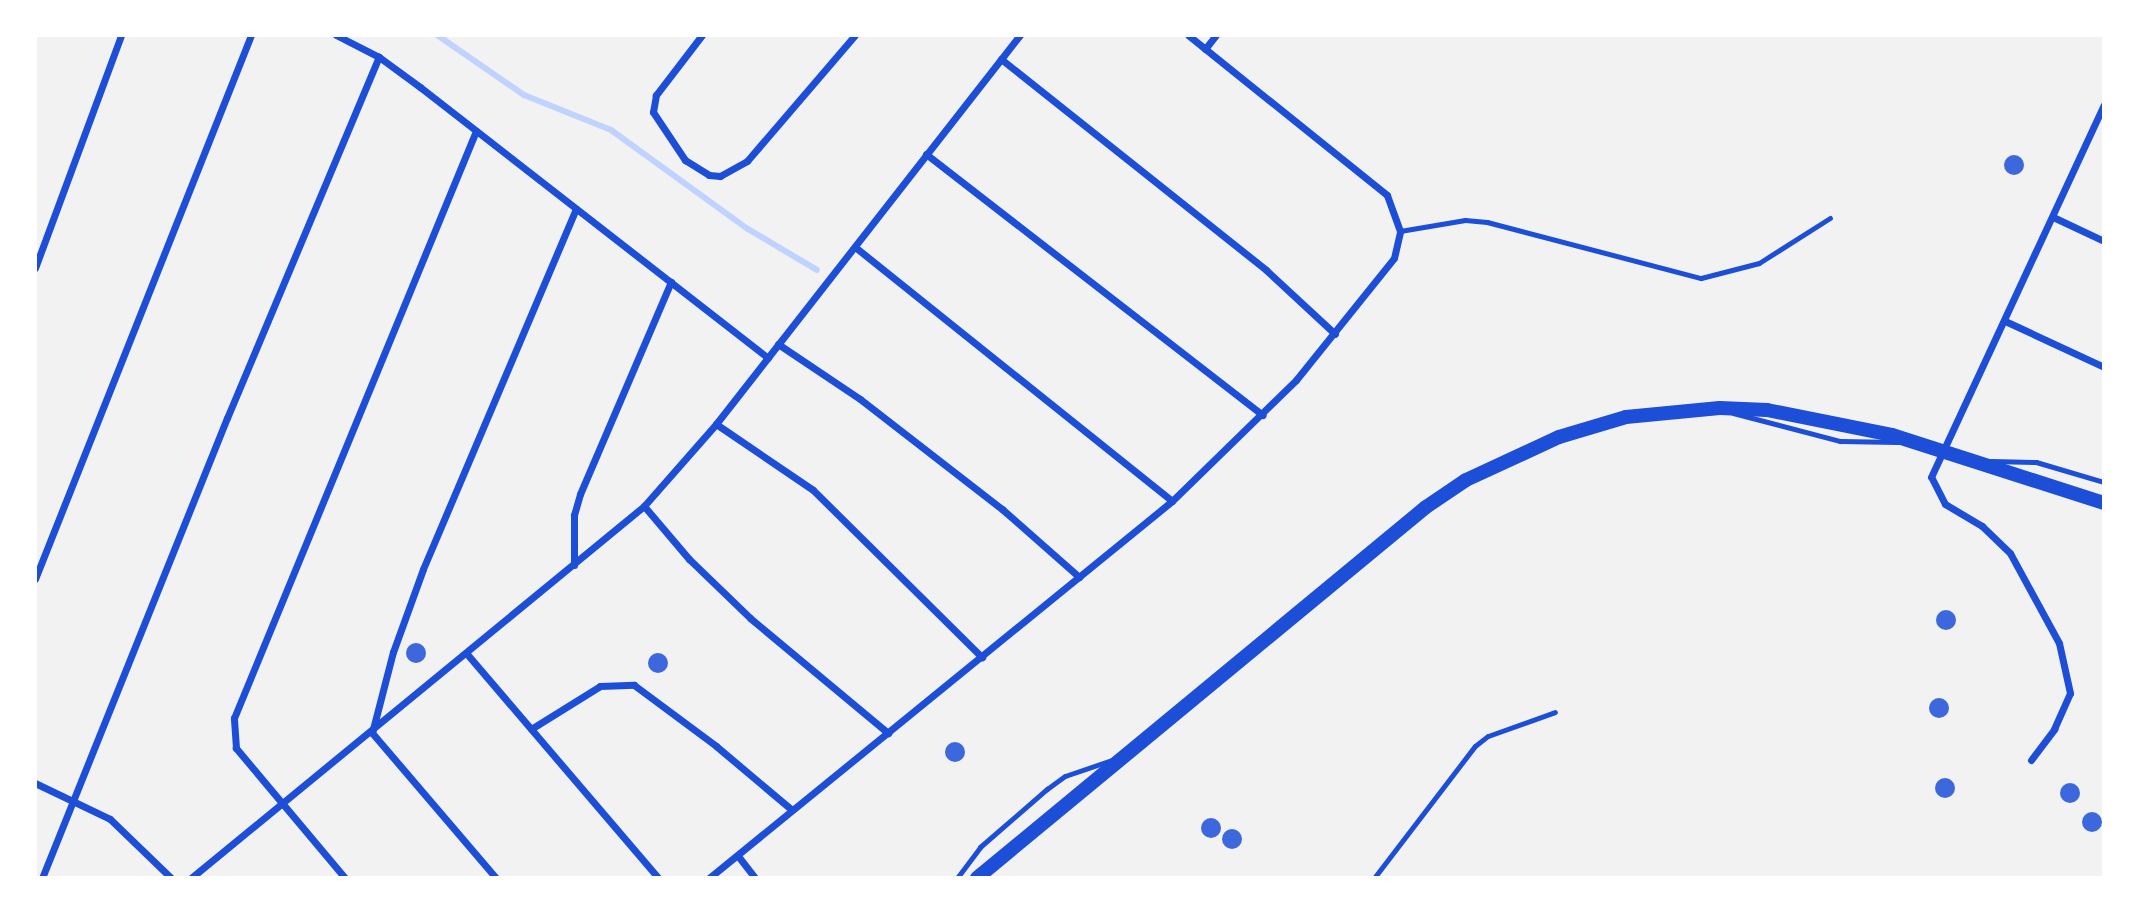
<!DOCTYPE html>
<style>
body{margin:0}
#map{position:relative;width:2139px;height:913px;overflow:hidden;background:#f2f2f2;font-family:"Fira Sans",sans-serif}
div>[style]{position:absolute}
.stream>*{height:6px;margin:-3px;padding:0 3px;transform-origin:3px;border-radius:3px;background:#bfd3fe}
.building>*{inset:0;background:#3d67dc}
.round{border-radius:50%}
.service>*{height:5px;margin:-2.5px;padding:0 2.5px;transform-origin:2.5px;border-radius:2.5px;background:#1d4ed8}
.minor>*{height:7px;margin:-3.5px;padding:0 3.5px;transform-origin:3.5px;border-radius:3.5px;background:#1d4ed8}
.secondary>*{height:14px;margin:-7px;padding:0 7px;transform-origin:7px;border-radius:7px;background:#1d4ed8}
span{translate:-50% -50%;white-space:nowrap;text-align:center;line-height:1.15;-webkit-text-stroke:5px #fff;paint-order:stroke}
.frame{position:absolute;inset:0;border:37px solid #fff;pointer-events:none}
</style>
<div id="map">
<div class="stream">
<i style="left:437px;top:35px;width:106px;rotate:34.6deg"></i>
<i style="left:524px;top:95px;width:94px;rotate:21.9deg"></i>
<i style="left:611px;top:130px;width:169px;rotate:35.9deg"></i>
<i style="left:748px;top:229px;width:80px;rotate:30.7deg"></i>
</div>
<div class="building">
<i class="round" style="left:2004px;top:155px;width:20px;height:20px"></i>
<i class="round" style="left:1936px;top:610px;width:20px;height:20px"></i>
<i class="round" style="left:406px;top:643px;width:20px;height:20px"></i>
<i class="round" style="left:648px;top:653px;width:20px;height:20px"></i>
<i class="round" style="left:1929px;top:698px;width:20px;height:20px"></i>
<i class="round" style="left:945px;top:742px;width:20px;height:20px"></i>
<i class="round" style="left:1935px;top:778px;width:20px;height:20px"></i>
<i class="round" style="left:2060px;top:783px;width:20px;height:20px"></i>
<i class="round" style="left:2082px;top:812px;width:20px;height:20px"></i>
<i class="round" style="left:1201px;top:818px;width:20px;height:20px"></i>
<i class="round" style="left:1222px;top:829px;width:20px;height:20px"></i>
</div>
<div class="service">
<i style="left:1400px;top:231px;width:66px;rotate:-9.6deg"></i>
<i style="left:1465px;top:220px;width:22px;rotate:5deg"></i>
<i style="left:1487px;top:222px;width:221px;rotate:14.7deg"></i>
<i style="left:1701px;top:278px;width:60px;rotate:-14.5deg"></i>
<i style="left:1759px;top:263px;width:84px;rotate:-32.4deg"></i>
<i style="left:1733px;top:413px;width:111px;rotate:14.7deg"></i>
<i style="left:1840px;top:441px;width:58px;rotate:1deg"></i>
<i style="left:1991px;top:461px;width:45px;rotate:1.3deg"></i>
<i style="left:2036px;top:462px;width:71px;rotate:16.4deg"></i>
<i style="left:957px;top:878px;width:39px;rotate:-53deg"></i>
<i style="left:980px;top:847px;width:89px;rotate:-40.9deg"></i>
<i style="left:1047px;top:789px;width:22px;rotate:-36deg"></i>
<i style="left:1065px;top:776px;width:50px;rotate:-18.8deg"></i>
<i style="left:1374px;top:878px;width:166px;rotate:-52.6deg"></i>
<i style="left:1475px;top:746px;width:16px;rotate:-38deg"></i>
<i style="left:1488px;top:736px;width:71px;rotate:-19.7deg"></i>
</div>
<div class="minor">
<i style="left:336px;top:35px;width:48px;rotate:27.1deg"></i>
<i style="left:379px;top:57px;width:51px;rotate:36.2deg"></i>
<i style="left:420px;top:87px;width:441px;rotate:37.9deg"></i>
<i style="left:702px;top:35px;width:76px;rotate:127.5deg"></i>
<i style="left:656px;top:95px;width:17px;rotate:100deg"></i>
<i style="left:653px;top:112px;width:58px;rotate:56.3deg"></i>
<i style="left:685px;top:160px;width:28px;rotate:32deg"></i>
<i style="left:709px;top:175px;width:11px;rotate:5deg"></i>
<i style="left:720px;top:176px;width:31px;rotate:-29deg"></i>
<i style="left:747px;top:161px;width:166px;rotate:-49.4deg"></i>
<i style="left:1205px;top:49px;width:18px;rotate:-52deg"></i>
<i style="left:1001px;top:59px;width:339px;rotate:38.5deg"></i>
<i style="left:1266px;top:270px;width:94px;rotate:42.8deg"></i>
<i style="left:926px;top:154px;width:426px;rotate:37.8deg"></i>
<i style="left:2053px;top:217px;width:56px;rotate:25.2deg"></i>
<i style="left:855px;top:247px;width:406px;rotate:38.7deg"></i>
<i style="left:35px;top:268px;width:248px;rotate:-69.7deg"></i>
<i style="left:2005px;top:321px;width:109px;rotate:24.9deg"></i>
<i style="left:778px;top:344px;width:99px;rotate:33.9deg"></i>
<i style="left:860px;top:399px;width:180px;rotate:37.8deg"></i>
<i style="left:1002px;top:509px;width:103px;rotate:41.4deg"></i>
<i style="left:716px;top:424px;width:117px;rotate:34.2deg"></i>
<i style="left:813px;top:490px;width:238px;rotate:44.7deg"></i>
<i style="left:644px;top:506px;width:70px;rotate:49.7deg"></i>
<i style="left:689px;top:559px;width:85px;rotate:44deg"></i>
<i style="left:750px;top:618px;width:180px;rotate:39.8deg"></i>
<i style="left:574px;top:565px;width:50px;rotate:-90deg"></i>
<i style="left:574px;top:515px;width:22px;rotate:-74deg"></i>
<i style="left:580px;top:494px;width:231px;rotate:-66.8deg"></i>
<i style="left:35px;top:579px;width:585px;rotate:-68.34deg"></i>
<i style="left:467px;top:654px;width:294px;rotate:49.5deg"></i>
<i style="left:531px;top:729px;width:81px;rotate:-31.9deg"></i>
<i style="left:600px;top:686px;width:34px;rotate:-2deg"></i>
<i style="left:634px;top:685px;width:102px;rotate:36.6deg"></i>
<i style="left:716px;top:746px;width:99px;rotate:40.1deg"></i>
<i style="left:2031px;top:760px;width:39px;rotate:-53deg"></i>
<i style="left:2054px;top:729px;width:39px;rotate:-66deg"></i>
<i style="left:2070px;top:693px;width:51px;rotate:-102.4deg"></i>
<i style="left:2059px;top:643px;width:102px;rotate:-118.6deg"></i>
<i style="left:2010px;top:553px;width:39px;rotate:-136deg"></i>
<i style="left:1982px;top:526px;width:43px;rotate:-149.3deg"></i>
<i style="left:1945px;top:504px;width:30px;rotate:-117deg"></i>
<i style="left:1931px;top:477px;width:410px;rotate:-65.1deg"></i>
<i style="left:35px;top:783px;width:83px;rotate:25.6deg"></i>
<i style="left:110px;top:819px;width:85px;rotate:44deg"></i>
<i style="left:738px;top:856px;width:28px;rotate:52deg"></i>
<i style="left:42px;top:878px;width:496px;rotate:-68.1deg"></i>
<i style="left:227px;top:418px;width:392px;rotate:-67.2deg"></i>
<i style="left:191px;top:878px;width:586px;rotate:-39.39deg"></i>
<i style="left:644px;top:506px;width:109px;rotate:-48.7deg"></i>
<i style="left:716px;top:424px;width:494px;rotate:-52deg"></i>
<i style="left:345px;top:878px;width:170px;rotate:-130deg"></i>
<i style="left:236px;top:748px;width:30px;rotate:-94deg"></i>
<i style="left:234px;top:718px;width:635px;rotate:-67.6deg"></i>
<i style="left:496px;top:878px;width:191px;rotate:-130.5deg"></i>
<i style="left:372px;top:733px;width:84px;rotate:-75.5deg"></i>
<i style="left:393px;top:652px;width:88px;rotate:-70.1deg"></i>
<i style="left:423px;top:569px;width:391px;rotate:-67deg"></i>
<i style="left:709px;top:878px;width:597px;rotate:-39.15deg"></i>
<i style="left:1172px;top:501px;width:173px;rotate:-44.3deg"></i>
<i style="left:1296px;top:380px;width:156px;rotate:-51.2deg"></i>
<i style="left:1394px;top:258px;width:28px;rotate:-77deg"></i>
<i style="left:1400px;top:231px;width:38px;rotate:-110deg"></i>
<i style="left:1387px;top:195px;width:255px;rotate:-141.2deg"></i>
</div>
<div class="secondary">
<i style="left:977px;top:878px;width:582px;rotate:-39.57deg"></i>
<i style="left:1426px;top:507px;width:48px;rotate:-34deg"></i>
<i style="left:1466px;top:480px;width:102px;rotate:-24.8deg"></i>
<i style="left:1559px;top:437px;width:70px;rotate:-16.6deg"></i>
<i style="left:1626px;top:417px;width:94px;rotate:-5.5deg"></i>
<i style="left:1720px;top:408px;width:47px;rotate:2.4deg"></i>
<i style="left:1767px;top:410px;width:127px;rotate:11.3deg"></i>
<i style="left:1892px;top:435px;width:223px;rotate:17.8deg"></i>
</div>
<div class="frame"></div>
</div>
